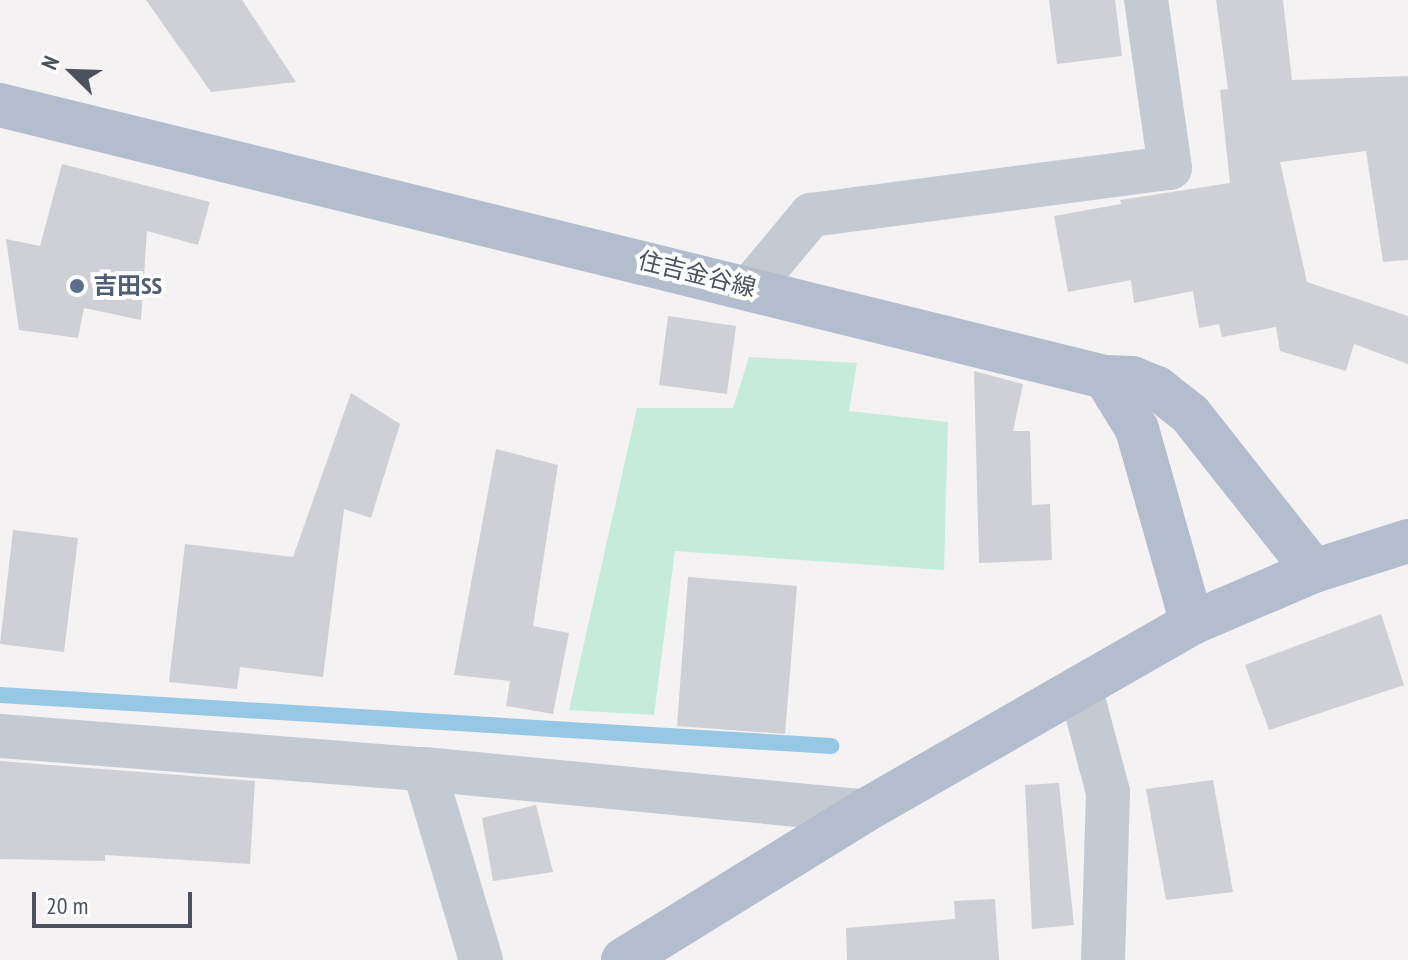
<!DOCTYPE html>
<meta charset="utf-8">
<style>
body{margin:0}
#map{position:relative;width:1408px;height:960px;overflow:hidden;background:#f4f2f2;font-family:"PT Sans Narrow","Noto Sans JP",sans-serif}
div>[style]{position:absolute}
.green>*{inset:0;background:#c5ecdb}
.stream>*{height:16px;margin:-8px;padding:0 8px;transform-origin:8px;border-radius:8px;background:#96c8e5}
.building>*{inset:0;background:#cfd0d5}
.minor>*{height:44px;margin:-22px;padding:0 22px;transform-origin:22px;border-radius:22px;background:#c4cad2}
.major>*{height:44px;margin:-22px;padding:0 22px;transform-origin:22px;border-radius:22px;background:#b4bdcd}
.dots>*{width:22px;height:22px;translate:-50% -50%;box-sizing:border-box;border:4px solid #fff;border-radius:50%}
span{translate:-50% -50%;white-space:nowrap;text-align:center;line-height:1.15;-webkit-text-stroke:8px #fff;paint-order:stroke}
.street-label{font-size:24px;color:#4b525e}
.service-label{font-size:24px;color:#4e5e75;font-weight:700}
.left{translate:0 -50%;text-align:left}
.north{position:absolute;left:32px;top:32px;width:80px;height:80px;-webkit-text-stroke:6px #fff;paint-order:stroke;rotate:293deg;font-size:22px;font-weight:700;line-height:32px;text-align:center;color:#4b525e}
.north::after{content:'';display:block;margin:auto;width:28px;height:36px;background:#4b525e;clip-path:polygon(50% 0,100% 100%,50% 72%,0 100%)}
.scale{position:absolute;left:32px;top:892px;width:160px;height:36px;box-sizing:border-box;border:4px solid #4b525e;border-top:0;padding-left:10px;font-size:24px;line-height:28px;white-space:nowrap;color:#4b525e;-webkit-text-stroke:6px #fff;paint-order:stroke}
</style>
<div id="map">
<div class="green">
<i style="clip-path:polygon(749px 357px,857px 363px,849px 411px,948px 422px,944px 570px,675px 551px,654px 715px,569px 710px,637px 408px,733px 408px)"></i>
</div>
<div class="stream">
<i style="left:0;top:695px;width:833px;rotate:3.51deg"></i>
</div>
<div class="building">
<i style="clip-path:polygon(146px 0,242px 0,296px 82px,211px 92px)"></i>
<i style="clip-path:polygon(1049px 0,1115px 0,1122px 56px,1057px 64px)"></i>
<i style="clip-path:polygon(1216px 0,1283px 0,1292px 80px,1408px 76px,1408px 260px,1383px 262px,1366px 151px,1280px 162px,1307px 282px,1408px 316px,1408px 364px,1354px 344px,1346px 371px,1280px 351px,1276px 327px,1222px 337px,1219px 324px,1199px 328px,1193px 291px,1134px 303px,1131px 280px,1068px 292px,1054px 216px,1121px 204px,1120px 200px,1230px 183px,1220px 90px,1228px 89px)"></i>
<i style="clip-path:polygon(62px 164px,210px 202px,198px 245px,147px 231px,141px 320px,84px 308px,78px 338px,19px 330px,6px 239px,40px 246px)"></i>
<i style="clip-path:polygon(668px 316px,736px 326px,727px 394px,659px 385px)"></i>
<i style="clip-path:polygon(974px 371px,1023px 384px,1013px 431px,1030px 431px,1032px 505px,1050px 504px,1052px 560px,979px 563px)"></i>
<i style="clip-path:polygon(351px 393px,400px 424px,371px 518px,344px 509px,323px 677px,240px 667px,237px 689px,169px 682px,185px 544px,293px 557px)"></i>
<i style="clip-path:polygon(496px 449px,558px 465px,533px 626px,569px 633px,553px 714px,506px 706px,510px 681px,454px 675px)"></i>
<i style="clip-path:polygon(13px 530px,78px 538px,64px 652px,0 644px)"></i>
<i style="clip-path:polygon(688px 577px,797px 586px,785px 734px,677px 726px)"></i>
<i style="clip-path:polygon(1381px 614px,1404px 685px,1269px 730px,1245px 665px)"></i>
<i style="clip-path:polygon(0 761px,255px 781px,250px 864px,105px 855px,105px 861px,0 859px)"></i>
<i style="clip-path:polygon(1213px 780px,1233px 892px,1166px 900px,1146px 789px)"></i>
<i style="clip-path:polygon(1059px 783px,1074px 925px,1032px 929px,1025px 785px)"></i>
<i style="clip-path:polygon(536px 805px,553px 872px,493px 881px,482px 818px)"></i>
<i style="clip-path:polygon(995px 899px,999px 960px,847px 960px,846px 928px,955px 919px,954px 901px)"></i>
</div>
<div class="minor">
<i style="left:751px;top:287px;width:94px;rotate:-50.2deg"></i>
<i style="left:811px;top:215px;width:362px;rotate:-7.5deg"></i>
<i style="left:1170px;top:168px;width:170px;rotate:-98.1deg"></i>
<i style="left:1080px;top:687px;width:109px;rotate:75.1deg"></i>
<i style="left:1108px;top:792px;width:168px;rotate:91.7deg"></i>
<i style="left:0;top:736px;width:425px;rotate:4.5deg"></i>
<i style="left:424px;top:769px;width:442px;rotate:5.5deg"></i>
<i style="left:424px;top:769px;width:199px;rotate:73.4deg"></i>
</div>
<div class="major">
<i style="left:0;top:105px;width:1138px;rotate:13.83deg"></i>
<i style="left:1105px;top:377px;width:27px;rotate:2deg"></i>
<i style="left:1132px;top:378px;width:27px;rotate:22deg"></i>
<i style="left:1157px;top:388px;width:42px;rotate:38.2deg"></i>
<i style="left:1190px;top:414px;width:200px;rotate:51.7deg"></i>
<i style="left:1105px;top:377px;width:61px;rotate:58.4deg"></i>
<i style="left:1137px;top:429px;width:202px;rotate:74.2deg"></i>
<i style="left:623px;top:960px;width:283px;rotate:-31.7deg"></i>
<i style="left:864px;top:811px;width:378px;rotate:-29.8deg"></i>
<i style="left:1192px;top:623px;width:133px;rotate:-23.1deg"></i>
<i style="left:1314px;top:571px;width:99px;rotate:-17.7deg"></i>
</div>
<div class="dots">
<i style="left:77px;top:286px;background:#5c6f8a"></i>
</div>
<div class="street-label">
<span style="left:697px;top:274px;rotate:14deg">住吉金谷線</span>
</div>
<div class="service-label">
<span class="left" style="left:93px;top:286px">吉田SS</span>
</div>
<div class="north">N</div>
<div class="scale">20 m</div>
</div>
